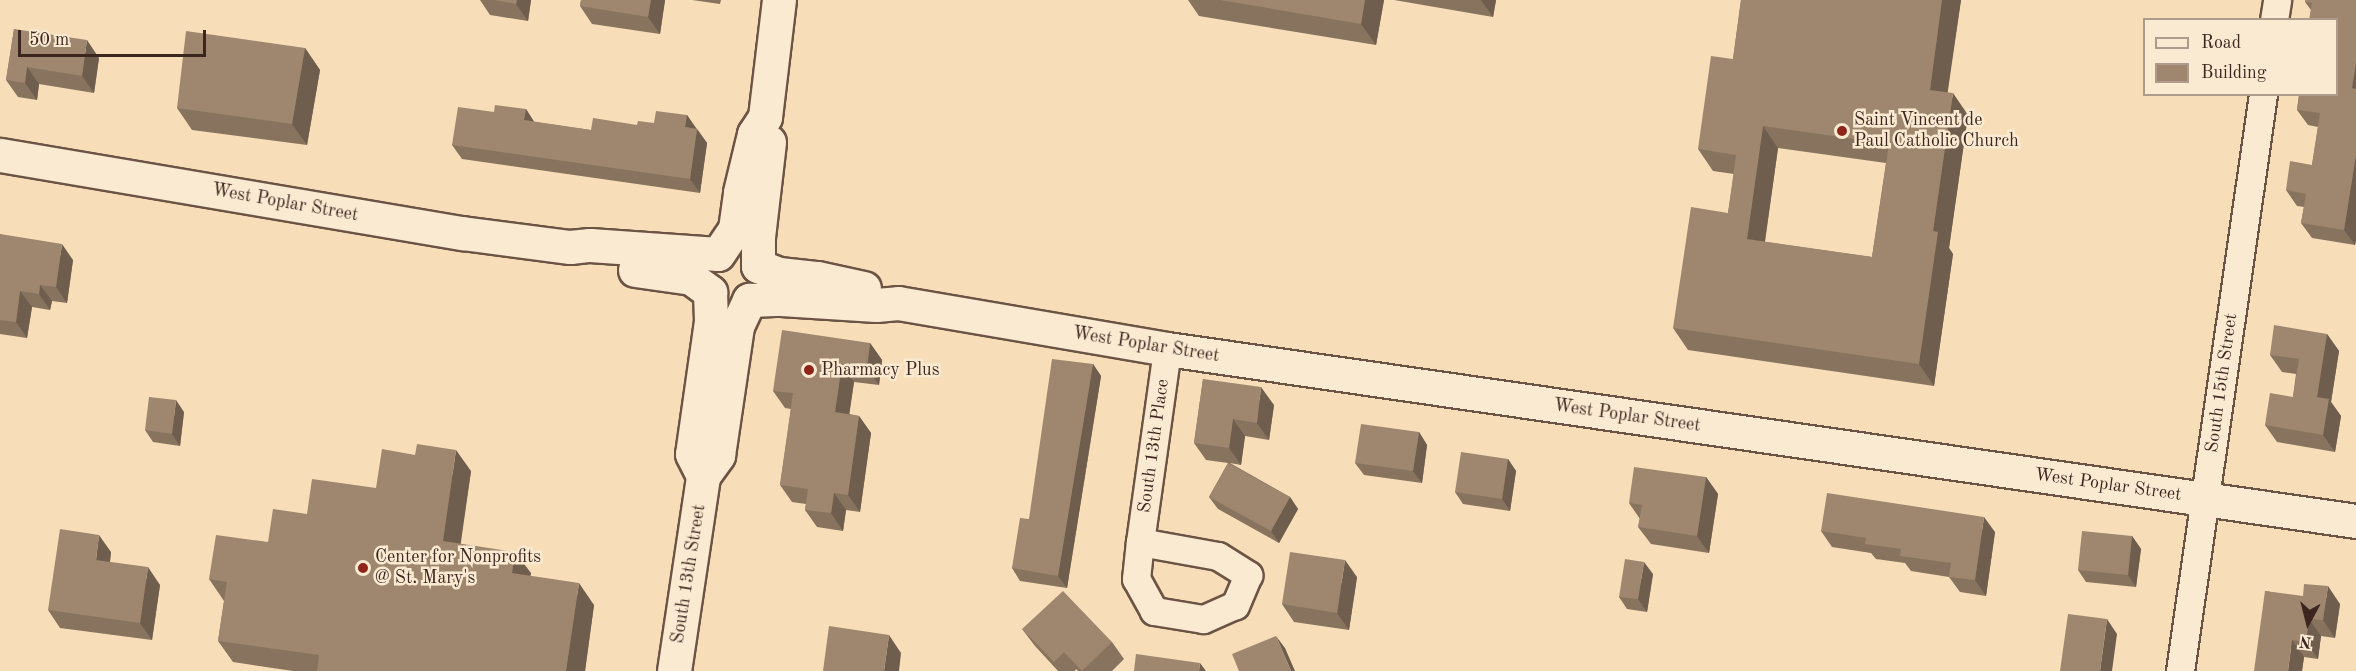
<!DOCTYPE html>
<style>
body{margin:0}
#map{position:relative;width:2356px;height:671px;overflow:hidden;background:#f8deb8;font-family:"Old Standard TT",serif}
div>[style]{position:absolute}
.roads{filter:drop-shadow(2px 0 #6c5445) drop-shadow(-2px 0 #6c5445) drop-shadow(0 2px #6c5445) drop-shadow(0 -2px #6c5445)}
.minor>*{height:27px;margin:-13.5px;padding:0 13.5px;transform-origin:13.5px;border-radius:13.5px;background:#faead1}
.tertiary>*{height:33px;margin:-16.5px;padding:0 16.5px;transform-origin:16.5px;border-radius:16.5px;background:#faead1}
.wall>*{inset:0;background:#88735f}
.shaded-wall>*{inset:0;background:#6f5e4e}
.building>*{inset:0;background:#9e866f}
.dots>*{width:16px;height:16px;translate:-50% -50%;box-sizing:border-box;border:3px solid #faead1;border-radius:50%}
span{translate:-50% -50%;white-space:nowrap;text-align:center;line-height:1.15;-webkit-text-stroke:5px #faead1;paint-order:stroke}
.poi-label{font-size:18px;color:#3d261f}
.left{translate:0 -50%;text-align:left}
.street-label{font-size:18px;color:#3d261f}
.legend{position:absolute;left:2143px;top:18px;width:195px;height:78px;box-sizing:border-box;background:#faead1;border:2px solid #ae9c8a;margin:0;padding:8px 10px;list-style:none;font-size:18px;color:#3d261f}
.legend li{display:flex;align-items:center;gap:12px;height:30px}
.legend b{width:30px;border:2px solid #ae9c8a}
.north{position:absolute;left:2278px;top:593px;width:60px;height:60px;-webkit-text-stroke:4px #faead1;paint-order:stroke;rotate:187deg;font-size:16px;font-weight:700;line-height:24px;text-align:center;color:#3d261f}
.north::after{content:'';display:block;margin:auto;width:21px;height:27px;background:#3d261f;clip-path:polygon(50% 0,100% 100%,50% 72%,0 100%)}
.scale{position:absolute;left:18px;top:30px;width:188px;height:27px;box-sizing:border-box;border:3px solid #3d261f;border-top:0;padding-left:8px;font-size:18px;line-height:21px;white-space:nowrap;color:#3d261f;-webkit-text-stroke:4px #faead1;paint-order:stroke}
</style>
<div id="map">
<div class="roads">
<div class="minor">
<i style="left:2274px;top:20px;width:20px;rotate:-81deg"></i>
<i style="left:1140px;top:542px;width:79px;rotate:10.2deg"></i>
<i style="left:1218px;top:556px;width:36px;rotate:32deg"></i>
<i style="left:1248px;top:575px;width:33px;rotate:113deg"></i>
<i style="left:1235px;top:605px;width:35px;rotate:156deg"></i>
<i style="left:1203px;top:619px;width:50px;rotate:-170.7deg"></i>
<i style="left:1154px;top:611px;width:37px;rotate:-119deg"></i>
<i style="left:1136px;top:579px;width:37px;rotate:-84deg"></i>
<i style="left:1140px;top:542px;width:195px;rotate:-82deg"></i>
<i style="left:2180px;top:671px;width:583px;rotate:-81.81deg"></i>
</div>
<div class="tertiary">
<i style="left:769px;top:142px;width:96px;rotate:96.6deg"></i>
<i style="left:758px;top:237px;width:29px;rotate:90deg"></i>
<i style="left:758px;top:266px;width:22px;rotate:21deg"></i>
<i style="left:779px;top:274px;width:39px;rotate:6deg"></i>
<i style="left:818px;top:278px;width:47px;rotate:12.3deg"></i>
<i style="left:0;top:155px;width:469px;rotate:9.6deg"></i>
<i style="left:462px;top:233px;width:109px;rotate:7.4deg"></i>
<i style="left:570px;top:247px;width:20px;rotate:-6deg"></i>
<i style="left:590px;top:245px;width:128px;rotate:4deg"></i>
<i style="left:718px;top:254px;width:30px;rotate:-56deg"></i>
<i style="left:735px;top:229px;width:37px;rotate:-82deg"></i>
<i style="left:740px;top:192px;width:60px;rotate:-76.4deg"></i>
<i style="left:754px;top:134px;width:20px;rotate:-57deg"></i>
<i style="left:765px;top:117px;width:118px;rotate:-83.2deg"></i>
<i style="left:635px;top:270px;width:57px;rotate:8.1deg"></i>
<i style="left:691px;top:278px;width:24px;rotate:36deg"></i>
<i style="left:710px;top:292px;width:29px;rotate:88deg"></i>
<i style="left:711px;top:321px;width:134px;rotate:98.1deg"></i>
<i style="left:692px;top:454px;width:25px;rotate:63deg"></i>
<i style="left:674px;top:671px;width:197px;rotate:-81.5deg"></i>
<i style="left:703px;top:476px;width:26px;rotate:-54deg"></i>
<i style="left:718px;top:455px;width:130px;rotate:-81.6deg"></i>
<i style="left:737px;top:326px;width:29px;rotate:-65deg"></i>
<i style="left:749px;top:300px;width:32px;rotate:-2deg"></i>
<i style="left:781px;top:299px;width:95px;rotate:3.6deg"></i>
<i style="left:876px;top:305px;width:22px;rotate:-5deg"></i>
<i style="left:898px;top:303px;width:273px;rotate:9.7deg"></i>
<i style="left:1167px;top:349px;width:1201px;rotate:8.23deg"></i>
</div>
</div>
<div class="wall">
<i style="clip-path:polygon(480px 0,531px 0,528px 21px,490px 15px)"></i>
<i style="clip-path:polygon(581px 0,665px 0,660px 34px,592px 24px,580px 6px)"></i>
<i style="clip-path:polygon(692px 0,721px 0,720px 4px)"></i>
<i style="clip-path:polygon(1188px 0,1384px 0,1376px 45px,1199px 16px)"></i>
<i style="clip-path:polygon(1394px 0,1496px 0,1493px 17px)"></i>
<i style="clip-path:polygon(evenodd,1741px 0,1961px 0,1947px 92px,1968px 115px,1949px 248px,1953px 254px,1934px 386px,1688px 350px,1673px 328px,1728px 213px,1734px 174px,1713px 171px,1698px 149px,1733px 59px,1741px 0,1778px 148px,1886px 163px,1872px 257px,1765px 242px,1778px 148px)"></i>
<i style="clip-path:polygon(2356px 0,2356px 240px,2355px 245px,2312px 238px,2301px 223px,2304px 207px,2297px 206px,2286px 190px,2312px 165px,2318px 127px,2308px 125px,2297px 110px,2311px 10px,2305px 2px)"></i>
<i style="clip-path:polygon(14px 29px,99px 58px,94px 93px,39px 84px,37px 100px,18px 97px,6px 80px)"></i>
<i style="clip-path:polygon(305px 48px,320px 70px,307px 145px,192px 130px,177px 108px)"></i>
<i style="clip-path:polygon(526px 109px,534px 122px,591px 130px,654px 123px,687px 115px,707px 143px,700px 193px,462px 159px,452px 145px,494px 112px)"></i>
<i style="clip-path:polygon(0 234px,73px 260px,67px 303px,52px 301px,50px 310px,32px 307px,27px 338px,0 334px)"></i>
<i style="clip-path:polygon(2327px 334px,2339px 351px,2331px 402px,2341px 416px,2335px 452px,2277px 442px,2265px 425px,2293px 397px,2296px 374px,2282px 372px,2270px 355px)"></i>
<i style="clip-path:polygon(870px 343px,882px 360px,879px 385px,854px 382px,849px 414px,859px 416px,871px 433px,860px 512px,846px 510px,843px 531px,817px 527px,805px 510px,806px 504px,792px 502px,780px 485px,791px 409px,785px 408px,773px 391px)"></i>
<i style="clip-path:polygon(1093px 364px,1101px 376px,1067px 588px,1020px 581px,1012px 568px,1029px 519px)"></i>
<i style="clip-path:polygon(1203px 379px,1274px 405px,1269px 440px,1245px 436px,1241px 465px,1230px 463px,1290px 497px,1298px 509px,1279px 543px,1218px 509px,1209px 497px,1228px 463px,1206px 460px,1194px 443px)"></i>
<i style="clip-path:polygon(184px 412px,180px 446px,153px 442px,145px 430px)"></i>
<i style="clip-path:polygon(1419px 432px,1427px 445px,1422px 483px,1364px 475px,1355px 463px)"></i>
<i style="clip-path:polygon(1508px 459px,1516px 471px,1510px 511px,1463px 504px,1455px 492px)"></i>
<i style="clip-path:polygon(471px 471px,460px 544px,531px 573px,530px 576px,594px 605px,585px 671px,293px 671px,233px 662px,218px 641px,224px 601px,209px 579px,268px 542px,307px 514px,376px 488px)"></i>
<i style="clip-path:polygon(1706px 477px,1718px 494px,1709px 553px,1651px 544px,1638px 527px,1640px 519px,1629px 503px)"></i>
<i style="clip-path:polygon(1821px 531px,1995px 532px,1986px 596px,1960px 592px,1949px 577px,1911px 571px,1905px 563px,1876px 559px,1871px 553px,1832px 547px)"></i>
<i style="clip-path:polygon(2132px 536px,2141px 549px,2136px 587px,2086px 582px,2078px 570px)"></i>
<i style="clip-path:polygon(111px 552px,110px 562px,160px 585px,152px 640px,60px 628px,48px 610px)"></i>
<i style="clip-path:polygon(1653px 574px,1647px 612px,1627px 609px,1619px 597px)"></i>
<i style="clip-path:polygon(1357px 577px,1349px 630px,1294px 622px,1282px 604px)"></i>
<i style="clip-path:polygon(2265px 591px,2340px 604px,2335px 638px,2321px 636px,2318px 659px,2304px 657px,2302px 671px)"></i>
<i style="clip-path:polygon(1022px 629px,1112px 642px,1124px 659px,1112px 671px,1078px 671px,1076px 669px,1075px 671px,1058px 671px,1035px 646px)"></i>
</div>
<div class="shaded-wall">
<i style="clip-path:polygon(517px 0,531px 0,528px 21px,516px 4px)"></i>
<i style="clip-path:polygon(651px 0,665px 0,660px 34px,648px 17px)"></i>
<i style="clip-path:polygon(1365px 0,1384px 0,1376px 45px,1361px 24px)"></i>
<i style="clip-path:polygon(1481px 0,1496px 0,1493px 17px)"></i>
<i style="clip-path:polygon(1942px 0,1961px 0,1945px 111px,1930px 90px)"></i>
<i style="clip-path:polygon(87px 40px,99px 58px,94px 93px,82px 76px)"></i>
<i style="clip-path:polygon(305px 48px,320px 70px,307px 145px,292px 124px)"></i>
<i style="clip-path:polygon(2356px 63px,2356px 94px,2352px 88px)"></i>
<i style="clip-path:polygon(27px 67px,39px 84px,37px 100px,25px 83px)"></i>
<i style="clip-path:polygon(1953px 93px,1968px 115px,1949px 248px,1953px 254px,1934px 386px,1919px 364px,1933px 231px)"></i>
<i style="clip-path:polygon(526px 109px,535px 123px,524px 120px)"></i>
<i style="clip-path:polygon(687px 115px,696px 129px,685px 127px)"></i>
<i style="clip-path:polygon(1763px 126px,1778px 148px,1762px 261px,1747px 239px)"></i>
<i style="clip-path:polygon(697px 129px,707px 143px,700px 193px,690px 179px)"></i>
<i style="clip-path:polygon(2356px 155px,2356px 240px,2355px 245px,2344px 230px)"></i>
<i style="clip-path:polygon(62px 244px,73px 260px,67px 303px,56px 287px)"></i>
<i style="clip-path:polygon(40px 285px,52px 301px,50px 310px,39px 294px)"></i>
<i style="clip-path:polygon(20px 291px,32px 307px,27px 338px,16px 322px)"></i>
<i style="clip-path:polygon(2327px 334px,2339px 351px,2331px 402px,2341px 416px,2335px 452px,2323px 435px,2317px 397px)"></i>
<i style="clip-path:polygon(870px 343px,882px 360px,879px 385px,867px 368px)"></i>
<i style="clip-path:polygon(842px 364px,854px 382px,847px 430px,835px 412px)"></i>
<i style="clip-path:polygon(1093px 364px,1101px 376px,1067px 588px,1058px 576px)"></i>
<i style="clip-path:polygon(1261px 387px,1274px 405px,1269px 440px,1257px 423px)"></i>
<i style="clip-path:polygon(176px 400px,184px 412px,180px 446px,172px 434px)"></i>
<i style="clip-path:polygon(859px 416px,871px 433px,860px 512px,848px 495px)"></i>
<i style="clip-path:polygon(1233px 419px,1245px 436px,1241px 465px,1229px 448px)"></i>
<i style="clip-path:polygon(1419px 432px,1427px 445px,1422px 483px,1413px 471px)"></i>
<i style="clip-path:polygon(456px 450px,471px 471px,458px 563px,443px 541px)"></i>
<i style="clip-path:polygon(1508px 459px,1516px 471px,1510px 511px,1502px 499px)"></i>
<i style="clip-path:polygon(1706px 477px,1718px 494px,1709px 553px,1697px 536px)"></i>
<i style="clip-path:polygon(834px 493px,846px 510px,843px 531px,831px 513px)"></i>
<i style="clip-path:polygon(1290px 497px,1298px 509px,1279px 543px,1271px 531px)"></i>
<i style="clip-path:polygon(1984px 517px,1995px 532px,1986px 596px,1975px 580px)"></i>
<i style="clip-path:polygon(99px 535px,111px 552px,108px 577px,96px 560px)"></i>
<i style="clip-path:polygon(2132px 536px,2141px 549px,2136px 587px,2128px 575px)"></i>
<i style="clip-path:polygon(515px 552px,531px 573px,527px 595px,512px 573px)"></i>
<i style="clip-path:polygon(1345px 560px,1357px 577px,1349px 630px,1337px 613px)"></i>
<i style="clip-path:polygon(1644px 562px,1653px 574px,1647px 612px,1638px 599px)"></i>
<i style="clip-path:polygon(148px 567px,160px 585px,152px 640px,140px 623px)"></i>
<i style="clip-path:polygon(579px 583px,594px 605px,585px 671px,566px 671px)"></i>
<i style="clip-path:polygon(2328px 586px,2340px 604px,2335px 638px,2323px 620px)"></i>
<i style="clip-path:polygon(2107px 619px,2117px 634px,2112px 671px,2100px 671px)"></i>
<i style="clip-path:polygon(2309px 619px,2321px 636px,2318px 659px,2306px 642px)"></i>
<i style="clip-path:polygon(889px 635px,901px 653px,899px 671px,884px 671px)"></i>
<i style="clip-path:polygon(1276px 636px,1285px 648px,1295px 671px,1291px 671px)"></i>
<i style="clip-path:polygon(2292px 640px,2304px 657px,2302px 671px,2288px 671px)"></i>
<i style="clip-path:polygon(1200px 663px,1206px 671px,1199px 671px)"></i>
</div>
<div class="building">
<i style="clip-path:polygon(494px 0,517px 0,516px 4px)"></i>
<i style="clip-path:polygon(581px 0,651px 0,648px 17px,580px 6px)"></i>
<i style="clip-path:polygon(1220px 0,1365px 0,1361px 24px)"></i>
<i style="clip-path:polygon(evenodd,1741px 0,1942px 0,1930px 90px,1953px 93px,1933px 231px,1938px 232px,1919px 364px,1673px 328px,1691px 207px,1728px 213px,1736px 155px,1698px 149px,1711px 56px,1733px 59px,1741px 0,1763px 126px,1889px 144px,1872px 257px,1747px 239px,1763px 126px)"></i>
<i style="clip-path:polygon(2305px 0,2356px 0,2356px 63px,2352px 88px,2356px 89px,2356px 155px,2344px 230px,2301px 223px,2306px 194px,2286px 190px,2290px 161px,2312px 165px,2320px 113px,2297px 110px,2299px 94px,2337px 94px,2337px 20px,2309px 20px,2312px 3px,2305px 2px)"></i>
<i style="clip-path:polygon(14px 29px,87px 40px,82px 76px,27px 67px,25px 83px,6px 80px)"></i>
<i style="clip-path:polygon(186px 31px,305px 48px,292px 124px,177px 108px)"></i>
<i style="clip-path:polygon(495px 105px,526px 109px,524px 120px,591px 130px,593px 118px,637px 125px,638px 121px,654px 123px,656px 111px,687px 115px,685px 127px,697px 129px,690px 179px,452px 145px,458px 107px,494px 112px)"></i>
<i style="clip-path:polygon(0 234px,62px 244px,56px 287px,40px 285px,39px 294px,20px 291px,16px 322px,0 320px)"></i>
<i style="clip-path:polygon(2274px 325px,2327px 334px,2317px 397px,2329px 399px,2323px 435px,2265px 425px,2270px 393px,2293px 397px,2299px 359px,2270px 355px)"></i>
<i style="clip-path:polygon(782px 330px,870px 343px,867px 368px,842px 364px,835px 412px,859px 416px,848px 495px,834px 493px,831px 513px,805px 510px,808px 489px,780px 485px,793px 393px,773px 391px)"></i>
<i style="clip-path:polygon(1052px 359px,1093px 364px,1058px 576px,1012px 568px,1020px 518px,1029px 519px)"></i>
<i style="clip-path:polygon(1203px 379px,1261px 387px,1257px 423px,1233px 419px,1229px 448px,1194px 443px)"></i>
<i style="clip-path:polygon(149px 397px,176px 400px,172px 434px,145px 430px)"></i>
<i style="clip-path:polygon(1361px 424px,1419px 432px,1413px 471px,1355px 463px)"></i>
<i style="clip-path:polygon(417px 444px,456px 450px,443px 541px,515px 552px,512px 573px,579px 583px,566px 671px,317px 671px,319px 655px,218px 641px,227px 582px,209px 579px,216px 535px,268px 542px,273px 509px,307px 514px,312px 479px,376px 488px,382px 449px,415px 455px)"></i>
<i style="clip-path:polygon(1461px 452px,1508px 459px,1502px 499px,1455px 492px)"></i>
<i style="clip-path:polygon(1228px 463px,1290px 497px,1271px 531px,1209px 497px)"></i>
<i style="clip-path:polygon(1634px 467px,1706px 477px,1697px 536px,1638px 527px,1642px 505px,1629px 503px)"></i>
<i style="clip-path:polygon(1827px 493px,1984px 517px,1975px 580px,1949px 577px,1951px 563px,1900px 556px,1901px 549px,1865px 544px,1866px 538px,1821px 531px)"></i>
<i style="clip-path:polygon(60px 529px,99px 535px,96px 560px,148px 567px,140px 623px,48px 610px)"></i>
<i style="clip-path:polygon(2082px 531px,2132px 536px,2128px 575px,2078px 570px)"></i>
<i style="clip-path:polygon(1290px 552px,1345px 560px,1337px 613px,1282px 604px)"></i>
<i style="clip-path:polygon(1625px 559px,1644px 562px,1638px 599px,1619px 597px)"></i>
<i style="clip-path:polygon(2304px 584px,2328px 586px,2323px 620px,2309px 619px,2306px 642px,2292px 640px,2288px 671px,2254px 671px,2265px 591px,2303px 596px)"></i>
<i style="clip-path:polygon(1063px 591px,1112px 642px,1082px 671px,1064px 652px,1054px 662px,1022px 629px)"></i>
<i style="clip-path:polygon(2068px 614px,2107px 619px,2100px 671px,2060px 671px)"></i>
<i style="clip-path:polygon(829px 626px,889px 635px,884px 671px,823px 671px)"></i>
<i style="clip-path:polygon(1276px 636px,1291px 671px,1239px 671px,1232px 654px)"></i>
<i style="clip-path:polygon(1136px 654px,1200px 663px,1199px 671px,1134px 671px)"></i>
</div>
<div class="dots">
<i style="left:1842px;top:131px;background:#8f2418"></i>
<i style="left:809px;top:370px;background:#8f2418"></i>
<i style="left:363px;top:568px;background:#8f2418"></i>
</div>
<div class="poi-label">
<span class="left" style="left:1854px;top:131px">Saint Vincent de<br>Paul Catholic Church</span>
<span class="left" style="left:821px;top:370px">Pharmacy Plus</span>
<span class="left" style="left:375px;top:568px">Center for Nonprofits<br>@ St. Mary's</span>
</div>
<div class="street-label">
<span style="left:285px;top:203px;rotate:10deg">West Poplar Street</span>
<span style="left:1146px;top:345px;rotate:9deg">West Poplar Street</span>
<span style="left:2222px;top:383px;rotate:-82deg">South 15th Street</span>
<span style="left:1627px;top:416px;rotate:8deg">West Poplar Street</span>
<span style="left:1154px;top:446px;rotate:-82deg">South 13th Place</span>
<span style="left:2108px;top:485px;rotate:8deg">West Poplar Street</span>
<span style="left:689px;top:574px;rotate:-81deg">South 13th Street</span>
</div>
<ul class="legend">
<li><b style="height:8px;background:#faead1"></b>Road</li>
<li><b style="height:16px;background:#9e866f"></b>Building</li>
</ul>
<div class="north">N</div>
<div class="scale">50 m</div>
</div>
